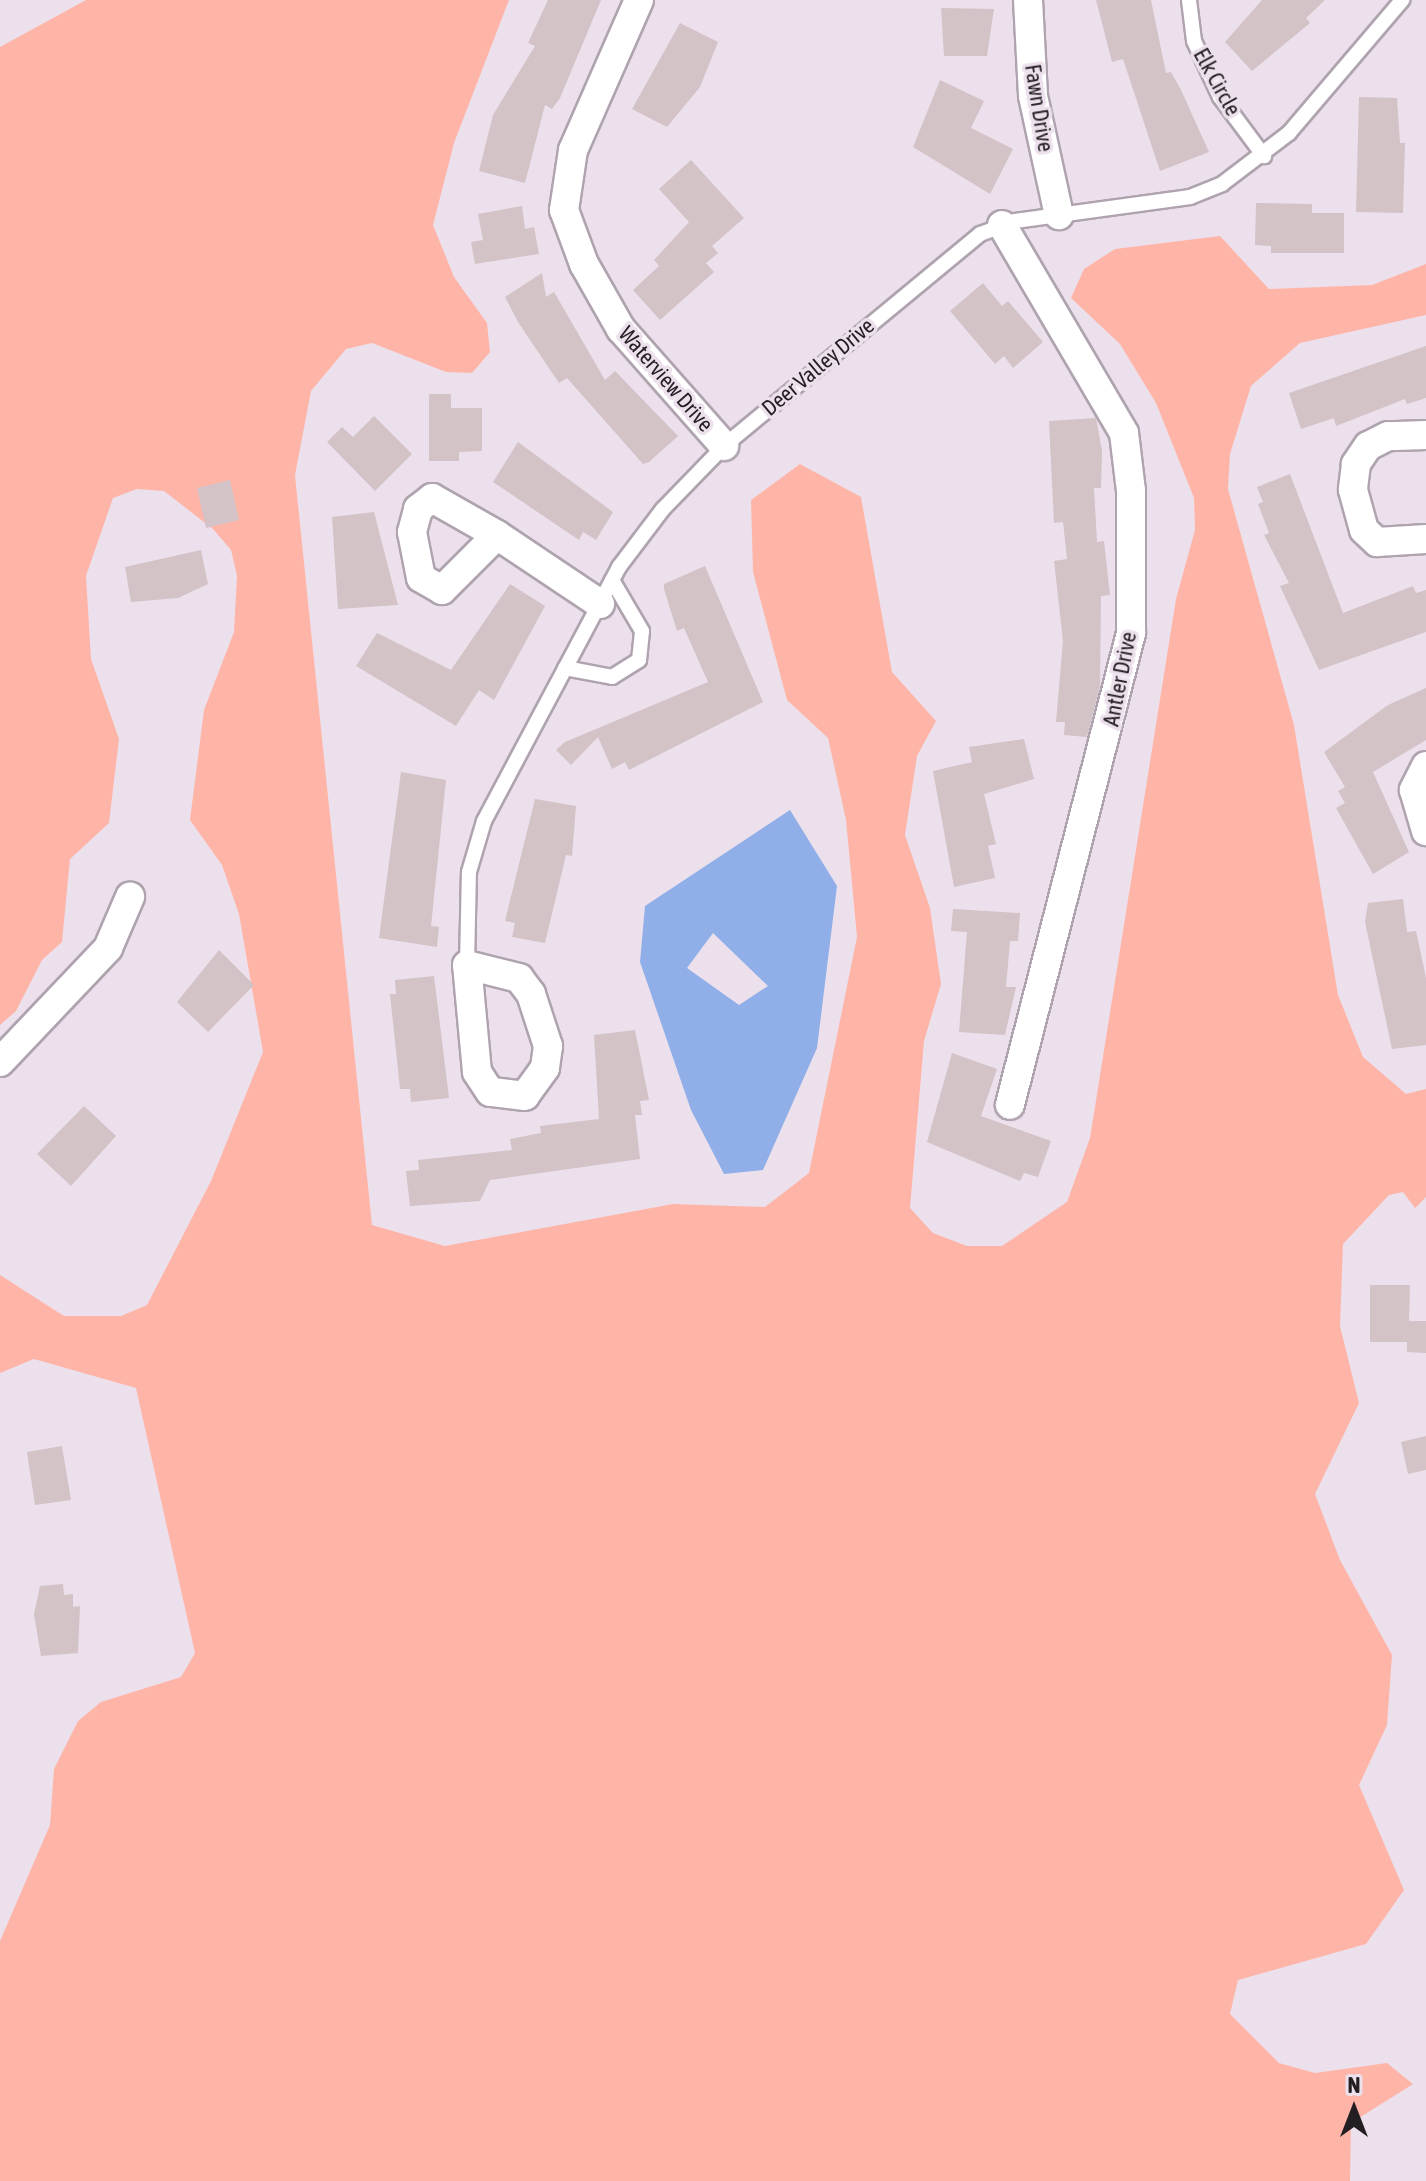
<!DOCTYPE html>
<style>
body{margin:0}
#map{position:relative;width:1426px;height:2181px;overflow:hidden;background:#ece0ec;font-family:"Asap Condensed",sans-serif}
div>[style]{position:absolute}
.green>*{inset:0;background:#feb5a8}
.water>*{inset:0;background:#90aee8}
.building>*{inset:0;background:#d3c2c6}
.roads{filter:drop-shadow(2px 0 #afa3af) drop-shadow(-2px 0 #afa3af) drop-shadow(0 2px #afa3af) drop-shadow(0 -2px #afa3af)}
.lane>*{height:14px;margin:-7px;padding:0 7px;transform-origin:7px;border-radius:7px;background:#fff}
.street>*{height:28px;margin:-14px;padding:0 14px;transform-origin:14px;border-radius:14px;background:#fff}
span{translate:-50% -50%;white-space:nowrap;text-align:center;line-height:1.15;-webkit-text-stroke:7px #ece0ec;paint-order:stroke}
.street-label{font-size:22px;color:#221e22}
.north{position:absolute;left:1314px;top:2069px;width:80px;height:80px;-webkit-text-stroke:6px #ece0ec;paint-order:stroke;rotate:0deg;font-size:22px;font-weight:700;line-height:32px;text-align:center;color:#221e22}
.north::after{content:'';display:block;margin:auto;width:28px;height:36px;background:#221e22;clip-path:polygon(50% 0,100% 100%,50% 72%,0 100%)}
</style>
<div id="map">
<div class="green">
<i style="clip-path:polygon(86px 0,509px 0,454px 143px,433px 225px,454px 277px,487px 323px,490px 352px,472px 373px,446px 372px,372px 343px,346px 349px,311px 391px,295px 475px,372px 1225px,445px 1246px,673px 1204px,765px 1207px,809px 1173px,857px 937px,846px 820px,828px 738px,787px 700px,753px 572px,751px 500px,800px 464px,861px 497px,892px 672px,936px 721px,917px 756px,905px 835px,930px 908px,941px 984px,924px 1041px,910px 1208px,933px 1233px,967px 1246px,1002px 1246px,1067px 1202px,1090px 1138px,1176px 599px,1195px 530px,1194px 498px,1156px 403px,1120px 344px,1071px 298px,1084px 269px,1115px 249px,1220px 236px,1269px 289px,1372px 285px,1426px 264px,1426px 315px,1300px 343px,1251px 386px,1230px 454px,1228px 489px,1294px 725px,1338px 995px,1363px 1057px,1406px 1094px,1426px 1089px,1426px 1197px,1415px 1208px,1403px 1192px,1389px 1195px,1343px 1244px,1340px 1326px,1359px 1403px,1315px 1494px,1340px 1560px,1392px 1655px,1387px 1725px,1359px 1785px,1404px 1890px,1366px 1944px,1238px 1980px,1230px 2014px,1279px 2063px,1315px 2073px,1387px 2063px,1413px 2084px,1351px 2123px,1350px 2181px,0 2181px,0 1941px,50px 1825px,54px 1769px,78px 1721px,101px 1702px,181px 1677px,195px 1653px,136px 1388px,34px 1359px,0 1373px,0 1275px,64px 1316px,121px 1316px,147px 1305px,211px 1181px,263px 1052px,239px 914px,222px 865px,190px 820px,204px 710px,234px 632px,237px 576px,231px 550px,213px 529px,164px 491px,137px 489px,113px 498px,86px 576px,91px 659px,119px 739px,109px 823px,70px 859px,62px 942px,42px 960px,16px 1011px,0 1025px,0 47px)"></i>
</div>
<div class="water">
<i style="clip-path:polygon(evenodd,790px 810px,837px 886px,817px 1048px,763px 1170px,724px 1174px,691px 1110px,640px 962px,645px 906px,790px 810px,713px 933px,768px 986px,739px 1005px,687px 968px,713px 933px)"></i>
</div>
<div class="building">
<i style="clip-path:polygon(548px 0,601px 0,560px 98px,552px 109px,545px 105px,525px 183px,479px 171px,493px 115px,535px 46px,528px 43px)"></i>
<i style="clip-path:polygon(1096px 0,1151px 0,1166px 73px,1171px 72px,1181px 90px,1209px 152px,1160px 171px,1123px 59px,1112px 62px)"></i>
<i style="clip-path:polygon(1262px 0,1325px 0,1306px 18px,1310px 23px,1252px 71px,1225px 42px)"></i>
<i style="clip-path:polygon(941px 8px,994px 9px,987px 56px,944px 56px)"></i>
<i style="clip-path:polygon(680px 23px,718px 42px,700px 87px,667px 127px,632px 109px)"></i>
<i style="clip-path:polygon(940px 80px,984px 101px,971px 128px,1013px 149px,990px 194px,913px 147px)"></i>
<i style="clip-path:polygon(1359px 97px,1397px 98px,1400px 143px,1405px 143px,1403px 213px,1356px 212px)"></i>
<i style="clip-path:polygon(691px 160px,744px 218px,712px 246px,718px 253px,706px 263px,714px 272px,660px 320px,633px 290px,659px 266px,654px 260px,689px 222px,659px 189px)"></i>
<i style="clip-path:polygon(1256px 203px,1312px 204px,1312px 213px,1344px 213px,1344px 253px,1271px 253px,1271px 246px,1255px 245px)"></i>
<i style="clip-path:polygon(522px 206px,525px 229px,534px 227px,539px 254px,475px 264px,471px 242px,483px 240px,478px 214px)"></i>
<i style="clip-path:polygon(542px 273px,546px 297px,554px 292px,605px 380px,615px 371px,678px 436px,649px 462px,643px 464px,567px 378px,559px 383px,518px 322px,505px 297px)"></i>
<i style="clip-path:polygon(983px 283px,1002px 306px,1008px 301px,1043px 342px,1013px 368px,1004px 356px,995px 364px,950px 311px)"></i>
<i style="clip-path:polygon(1426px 346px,1426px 398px,1407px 404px,1405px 399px,1336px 426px,1334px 418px,1301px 429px,1289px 393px)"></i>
<i style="clip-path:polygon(429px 394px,451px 394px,451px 408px,482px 408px,482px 451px,459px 452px,459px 461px,429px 461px)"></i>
<i style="clip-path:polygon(374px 416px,412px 454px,375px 491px,327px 442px,342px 427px,353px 437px)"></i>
<i style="clip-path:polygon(1096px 418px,1102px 451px,1101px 488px,1094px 488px,1097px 542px,1104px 541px,1110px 595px,1101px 596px,1100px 686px,1087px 737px,1064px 735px,1065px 722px,1056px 722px,1063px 641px,1054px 561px,1067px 559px,1063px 522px,1054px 523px,1049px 421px)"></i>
<i style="clip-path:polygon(518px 442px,613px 512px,596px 540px,583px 532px,579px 540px,493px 482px)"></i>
<i style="clip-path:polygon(1290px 474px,1343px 613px,1413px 586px,1416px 593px,1426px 590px,1426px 632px,1319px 670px,1280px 586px,1289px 583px,1264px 535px,1269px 533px,1258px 504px,1263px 502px,1257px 487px)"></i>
<i style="clip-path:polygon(230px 480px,239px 520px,206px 528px,197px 488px)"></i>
<i style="clip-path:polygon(374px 512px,398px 605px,338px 609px,332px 517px)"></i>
<i style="clip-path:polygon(201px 550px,208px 584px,178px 598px,131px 602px,125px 567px)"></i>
<i style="clip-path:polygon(705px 566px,763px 702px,629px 770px,625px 762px,612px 769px,598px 737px,571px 765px,556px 750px,565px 742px,708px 682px,684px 628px,677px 631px,664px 589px,664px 584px)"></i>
<i style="clip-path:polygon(510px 584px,545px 606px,494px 700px,479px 690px,456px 726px,356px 666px,377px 633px,451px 670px)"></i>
<i style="clip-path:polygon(1426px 688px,1426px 740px,1373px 772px,1409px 852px,1373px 874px,1336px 808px,1345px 803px,1338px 791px,1345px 787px,1324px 752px,1388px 705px)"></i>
<i style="clip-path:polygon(1024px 739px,1034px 779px,984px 794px,996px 844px,988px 846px,995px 878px,954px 887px,933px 771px,972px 762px,969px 747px)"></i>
<i style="clip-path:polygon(401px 772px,446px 780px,431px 926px,439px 927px,437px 947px,379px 938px)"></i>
<i style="clip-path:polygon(535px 799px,576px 806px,572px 856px,566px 855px,545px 943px,512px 937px,515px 923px,505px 921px)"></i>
<i style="clip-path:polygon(1403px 899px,1407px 932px,1416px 931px,1426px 978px,1426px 1045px,1392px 1049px,1365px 922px,1368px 903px)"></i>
<i style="clip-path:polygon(953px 909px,1020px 913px,1018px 941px,1010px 941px,1006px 987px,1016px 987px,1005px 1035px,959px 1032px,967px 932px,951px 931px)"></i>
<i style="clip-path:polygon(219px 950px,254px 985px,208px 1032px,177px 1002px)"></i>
<i style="clip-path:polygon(434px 976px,449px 1098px,411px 1102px,410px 1089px,400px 1089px,390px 994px,396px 994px,395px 980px)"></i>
<i style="clip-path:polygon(635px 1030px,649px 1100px,640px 1101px,642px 1115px,635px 1115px,640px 1159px,490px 1180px,480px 1201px,410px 1206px,406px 1171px,419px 1170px,418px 1160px,512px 1150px,510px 1139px,541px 1133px,540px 1126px,599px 1119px,594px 1035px)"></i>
<i style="clip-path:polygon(952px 1053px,997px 1069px,981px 1116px,1051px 1141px,1038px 1177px,1024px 1173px,1020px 1181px,927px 1142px)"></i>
<i style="clip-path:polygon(84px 1106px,116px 1136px,71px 1186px,37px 1154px)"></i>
<i style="clip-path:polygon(1370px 1285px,1410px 1285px,1409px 1321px,1426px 1321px,1426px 1353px,1407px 1352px,1407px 1342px,1370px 1342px)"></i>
<i style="clip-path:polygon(1426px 1436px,1426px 1470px,1408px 1474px,1401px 1442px)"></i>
<i style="clip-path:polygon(62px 1446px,71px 1500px,35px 1505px,27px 1452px)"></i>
<i style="clip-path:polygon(63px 1584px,64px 1595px,73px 1594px,73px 1607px,80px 1606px,78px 1653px,41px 1656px,34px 1614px,40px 1586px)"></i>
</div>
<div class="roads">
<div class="lane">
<i style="left:1189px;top:0;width:41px;rotate:83deg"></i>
<i style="left:1194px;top:41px;width:62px;rotate:65.1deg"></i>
<i style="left:1220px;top:97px;width:74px;rotate:53.3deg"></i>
<i style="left:565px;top:668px;width:48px;rotate:10.8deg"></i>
<i style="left:612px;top:677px;width:32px;rotate:-32deg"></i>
<i style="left:639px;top:660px;width:29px;rotate:-84deg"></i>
<i style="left:642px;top:631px;width:59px;rotate:-120.5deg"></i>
<i style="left:467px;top:965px;width:93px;rotate:-88.8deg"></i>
<i style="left:469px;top:872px;width:53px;rotate:-73.6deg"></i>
<i style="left:484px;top:821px;width:288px;rotate:-62deg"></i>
<i style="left:619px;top:567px;width:73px;rotate:-52.8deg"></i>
<i style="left:663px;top:509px;width:88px;rotate:-45.9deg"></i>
<i style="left:724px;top:446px;width:332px;rotate:-39.6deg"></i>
<i style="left:980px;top:234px;width:37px;rotate:-20deg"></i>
<i style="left:1015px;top:221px;width:177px;rotate:-7.8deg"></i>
<i style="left:1190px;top:197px;width:35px;rotate:-22deg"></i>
<i style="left:1222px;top:184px;width:84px;rotate:-37.3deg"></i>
<i style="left:1289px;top:133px;width:175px;rotate:-49.6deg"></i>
</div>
<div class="street">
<i style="left:639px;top:0;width:164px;rotate:113.7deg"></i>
<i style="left:573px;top:150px;width:61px;rotate:98.5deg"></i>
<i style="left:564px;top:210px;width:58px;rotate:69.7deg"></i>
<i style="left:584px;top:264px;width:75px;rotate:60.4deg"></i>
<i style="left:621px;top:329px;width:156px;rotate:48.6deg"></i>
<i style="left:1028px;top:0;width:96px;rotate:87deg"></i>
<i style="left:1033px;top:96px;width:122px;rotate:77.7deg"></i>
<i style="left:1002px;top:225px;width:241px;rotate:59.6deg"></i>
<i style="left:1124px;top:433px;width:58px;rotate:83.1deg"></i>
<i style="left:1131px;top:491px;width:142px;rotate:90deg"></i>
<i style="left:1131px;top:633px;width:487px;rotate:104.4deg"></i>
<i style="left:1426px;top:435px;width:38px;rotate:178deg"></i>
<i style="left:1388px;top:436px;width:22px;rotate:153deg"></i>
<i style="left:1368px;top:446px;width:22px;rotate:124deg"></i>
<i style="left:1356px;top:464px;width:26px;rotate:97deg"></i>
<i style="left:1353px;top:490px;width:41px;rotate:74.6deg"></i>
<i style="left:1364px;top:530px;width:18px;rotate:43deg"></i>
<i style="left:1377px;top:542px;width:49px;rotate:-3.5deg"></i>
<i style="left:432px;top:498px;width:75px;rotate:29.6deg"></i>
<i style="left:497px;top:535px;width:78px;rotate:135deg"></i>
<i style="left:442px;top:590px;width:24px;rotate:-150deg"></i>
<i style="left:421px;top:578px;width:47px;rotate:-101.1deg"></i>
<i style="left:412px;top:532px;width:24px;rotate:-75deg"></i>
<i style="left:418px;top:509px;width:18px;rotate:-38deg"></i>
<i style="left:497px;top:535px;width:124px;rotate:33.8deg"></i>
<i style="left:1426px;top:766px;width:27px;rotate:117deg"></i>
<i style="left:1414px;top:790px;width:43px;rotate:73.7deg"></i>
<i style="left:467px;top:965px;width:54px;rotate:14deg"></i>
<i style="left:519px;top:978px;width:20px;rotate:53deg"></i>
<i style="left:531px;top:994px;width:55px;rotate:71.9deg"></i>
<i style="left:548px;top:1046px;width:22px;rotate:98deg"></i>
<i style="left:545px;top:1068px;width:34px;rotate:126deg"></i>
<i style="left:525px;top:1096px;width:35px;rotate:-173deg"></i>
<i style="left:490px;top:1092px;width:24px;rotate:-123deg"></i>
<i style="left:477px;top:1072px;width:107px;rotate:-95.3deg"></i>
<i style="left:0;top:1062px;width:157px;rotate:-46.5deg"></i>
<i style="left:108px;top:948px;width:56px;rotate:-66.7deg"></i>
</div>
</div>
<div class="street-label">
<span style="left:1217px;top:82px;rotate:61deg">Elk Circle</span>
<span style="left:1039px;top:108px;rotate:81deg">Fawn Drive</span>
<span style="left:818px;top:367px;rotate:-40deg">Deer Valley Drive</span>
<span style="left:666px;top:379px;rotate:49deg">Waterview Drive</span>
<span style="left:1120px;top:679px;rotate:-79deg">Antler Drive</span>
</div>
<div class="north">N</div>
</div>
